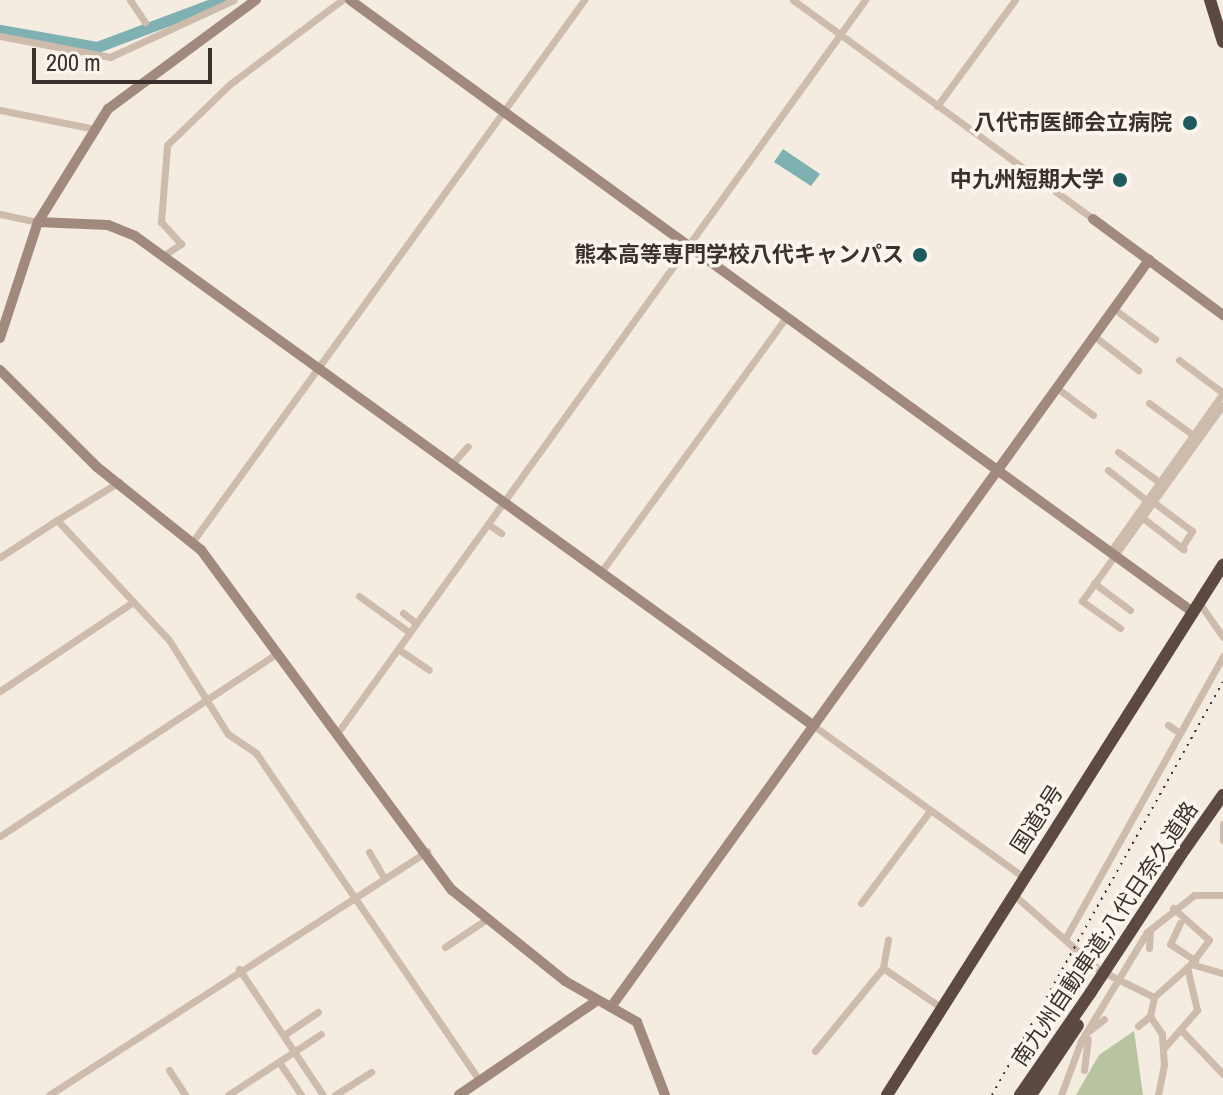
<!DOCTYPE html>
<meta charset="utf-8">
<style>
body{margin:0}
#map{position:relative;width:1223px;height:1095px;overflow:hidden;background:#f4ebe1;font-family:"Archivo Narrow","Noto Sans JP",sans-serif}
div>[style]{position:absolute}
.green>*{inset:0;background:#b8c4a0}
.water>*{inset:0;background:#7fb0b2}
.stream>*{height:2px;margin:-1px;padding:0 1px;transform-origin:1px;border-radius:1px;background:#7fb0b2}
.river>*{height:11px;margin:-5.5px;padding:0 5.5px;transform-origin:5.5px;border-radius:5.5px;background:#7fb0b2}
.street>*{height:7px;margin:-3.5px;padding:0 3.5px;transform-origin:3.5px;border-radius:3.5px;background:#cdbbac}
.secondary>*{height:10px;margin:-5px;padding:0 5px;transform-origin:5px;border-radius:5px;background:#a18a7d}
.highway>*{height:12px;margin:-6px;padding:0 6px;transform-origin:6px;border-radius:6px;background:#5c4a42}
.rail>*{height:2px;margin-top:-1px;transform-origin:0;background:repeating-linear-gradient(90deg,#3b302b 0 2px,transparent 0 8px)}
.highway-bridge>*{height:12px;margin:-6px;padding:0 6px;transform-origin:6px;border-radius:6px;background:#5c4a42}
.dots>*{width:22px;height:22px;translate:-50% -50%;box-sizing:border-box;border:4px solid #fbf5ee;border-radius:50%}
span{translate:-50% -50%;white-space:nowrap;text-align:center;line-height:1.15;-webkit-text-stroke:7px #fbf5ee;paint-order:stroke}
.poi-label{font-size:22px;color:#3b302b;font-weight:700}
.right{translate:-100% -50%;text-align:right}
.street-label{font-size:22px;color:#3b302b}
.scale{position:absolute;left:32px;top:48px;width:180px;height:36px;box-sizing:border-box;border:4px solid #3b302b;border-top:0;padding-left:10px;font-size:24px;line-height:28px;white-space:nowrap;color:#3b302b;-webkit-text-stroke:6px #fbf5ee;paint-order:stroke}
</style>
<div id="map">
<div class="green">
<i style="clip-path:polygon(1134px 1031px,1143px 1095px,1076px 1095px,1099px 1055px)"></i>
</div>
<div class="water">
<i style="clip-path:polygon(783px 149px,820px 174px,811px 186px,774px 162px)"></i>
</div>
<div class="stream">
<i style="left:143px;top:33px;width:7px;rotate:-82deg"></i>
</div>
<div class="river">
<i style="left:0;top:30px;width:98px;rotate:9.9deg"></i>
<i style="left:97px;top:47px;width:134px;rotate:-20.6deg"></i>
</div>
<div class="street">
<i style="left:130px;top:0;width:27px;rotate:56deg"></i>
<i style="left:793px;top:0;width:371px;rotate:36.1deg"></i>
<i style="left:0;top:36px;width:112px;rotate:10.8deg"></i>
<i style="left:110px;top:57px;width:136px;rotate:-24.7deg"></i>
<i style="left:937px;top:106px;width:132px;rotate:-53.7deg"></i>
<i style="left:0;top:110px;width:97px;rotate:11.3deg"></i>
<i style="left:0;top:214px;width:39px;rotate:12deg"></i>
<i style="left:163px;top:256px;width:22px;rotate:-34deg"></i>
<i style="left:181px;top:244px;width:30px;rotate:-132deg"></i>
<i style="left:161px;top:222px;width:77px;rotate:-85.5deg"></i>
<i style="left:167px;top:145px;width:88px;rotate:-44.1deg"></i>
<i style="left:230px;top:84px;width:140px;rotate:-36.9deg"></i>
<i style="left:1114px;top:309px;width:51px;rotate:36.2deg"></i>
<i style="left:1094px;top:336px;width:56px;rotate:37.7deg"></i>
<i style="left:1179px;top:360px;width:55px;rotate:36.9deg"></i>
<i style="left:1057px;top:388px;width:45px;rotate:36.9deg"></i>
<i style="left:1149px;top:403px;width:54px;rotate:36deg"></i>
<i style="left:1118px;top:452px;width:51px;rotate:36.2deg"></i>
<i style="left:451px;top:465px;width:25px;rotate:-48deg"></i>
<i style="left:1108px;top:470px;width:48px;rotate:38.3deg"></i>
<i style="left:1152px;top:501px;width:50px;rotate:36.9deg"></i>
<i style="left:1192px;top:531px;width:19px;rotate:122deg"></i>
<i style="left:1139px;top:515px;width:56px;rotate:37.7deg"></i>
<i style="left:57px;top:520px;width:73px;rotate:-31.5deg"></i>
<i style="left:488px;top:524px;width:16px;rotate:35deg"></i>
<i style="left:193px;top:541px;width:668px;rotate:-54.14deg"></i>
<i style="left:1110px;top:552px;width:195px;rotate:-54.6deg"></i>
<i style="left:0;top:557px;width:68px;rotate:-33deg"></i>
<i style="left:57px;top:520px;width:164px;rotate:47deg"></i>
<i style="left:169px;top:640px;width:111px;rotate:57.9deg"></i>
<i style="left:228px;top:734px;width:34px;rotate:34deg"></i>
<i style="left:256px;top:753px;width:394px;rotate:55.7deg"></i>
<i style="left:601px;top:572px;width:315px;rotate:-54deg"></i>
<i style="left:1094px;top:583px;width:45px;rotate:36.9deg"></i>
<i style="left:359px;top:596px;width:62px;rotate:35.8deg"></i>
<i style="left:1200px;top:604px;width:40px;rotate:55.1deg"></i>
<i style="left:403px;top:613px;width:16px;rotate:38deg"></i>
<i style="left:1120px;top:628px;width:47px;rotate:-144.6deg"></i>
<i style="left:1082px;top:601px;width:241px;rotate:-54.3deg"></i>
<i style="left:398px;top:649px;width:37px;rotate:34deg"></i>
<i style="left:0;top:691px;width:160px;rotate:-33.8deg"></i>
<i style="left:1168px;top:725px;width:14px;rotate:34deg"></i>
<i style="left:814px;top:726px;width:258px;rotate:35.8deg"></i>
<i style="left:336px;top:735px;width:906px;rotate:-54.26deg"></i>
<i style="left:1223px;top:824px;width:16px;rotate:90deg"></i>
<i style="left:0;top:836px;width:328px;rotate:-33.4deg"></i>
<i style="left:369px;top:852px;width:28px;rotate:60deg"></i>
<i style="left:1014px;top:895px;width:113px;rotate:41.4deg"></i>
<i style="left:1099px;top:970px;width:61px;rotate:26.1deg"></i>
<i style="left:861px;top:903px;width:114px;rotate:-53.2deg"></i>
<i style="left:1173px;top:908px;width:48px;rotate:41.6deg"></i>
<i style="left:1209px;top:940px;width:30px;rotate:127deg"></i>
<i style="left:1180px;top:923px;width:23px;rotate:115deg"></i>
<i style="left:1170px;top:944px;width:30px;rotate:33deg"></i>
<i style="left:1065px;top:939px;width:324px;rotate:-60.8deg"></i>
<i style="left:445px;top:947px;width:47px;rotate:-33.7deg"></i>
<i style="left:1149px;top:948px;width:18px;rotate:-87deg"></i>
<i style="left:883px;top:968px;width:71px;rotate:34.1deg"></i>
<i style="left:239px;top:969px;width:151px;rotate:56.3deg"></i>
<i style="left:1138px;top:1026px;width:16px;rotate:-40deg"></i>
<i style="left:1183px;top:1032px;width:58px;rotate:46.4deg"></i>
<i style="left:1085px;top:1034px;width:24px;rotate:-38deg"></i>
<i style="left:284px;top:1035px;width:41px;rotate:-34.1deg"></i>
<i style="left:1163px;top:1049px;width:52px;rotate:-48.9deg"></i>
<i style="left:1197px;top:1010px;width:44px;rotate:-103.1deg"></i>
<i style="left:815px;top:1051px;width:107px;rotate:-50.7deg"></i>
<i style="left:883px;top:968px;width:29px;rotate:-80deg"></i>
<i style="left:279px;top:1062px;width:40px;rotate:56deg"></i>
<i style="left:169px;top:1070px;width:30px;rotate:57deg"></i>
<i style="left:1084px;top:1070px;width:31px;rotate:-83deg"></i>
<i style="left:49px;top:1095px;width:450px;rotate:-32.8deg"></i>
<i style="left:228px;top:1095px;width:111px;rotate:-33.3deg"></i>
<i style="left:335px;top:1095px;width:43px;rotate:-32.6deg"></i>
<i style="left:1061px;top:1095px;width:58px;rotate:-69.7deg"></i>
<i style="left:1081px;top:1041px;width:127px;rotate:-58.8deg"></i>
<i style="left:1147px;top:932px;width:60px;rotate:-38.2deg"></i>
<i style="left:1194px;top:895px;width:29px"></i>
<i style="left:1158px;top:1095px;width:31px;rotate:-79deg"></i>
<i style="left:1164px;top:1065px;width:31px;rotate:-94deg"></i>
<i style="left:1162px;top:1034px;width:22px;rotate:-124deg"></i>
<i style="left:1150px;top:1016px;width:19px;rotate:-78deg"></i>
<i style="left:1154px;top:997px;width:50px;rotate:-41.7deg"></i>
<i style="left:1191px;top:964px;width:33px;rotate:16deg"></i>
</div>
<div class="secondary">
<i style="left:350px;top:0;width:1043px;rotate:35.99deg"></i>
<i style="left:1093px;top:219px;width:162px;rotate:36.4deg"></i>
<i style="left:38px;top:222px;width:70px;rotate:2.5deg"></i>
<i style="left:108px;top:225px;width:29px;rotate:22deg"></i>
<i style="left:135px;top:236px;width:837px;rotate:35.82deg"></i>
<i style="left:0;top:338px;width:122px;rotate:-71.9deg"></i>
<i style="left:38px;top:222px;width:133px;rotate:-58.2deg"></i>
<i style="left:108px;top:109px;width:184px;rotate:-36.4deg"></i>
<i style="left:0;top:370px;width:137px;rotate:45deg"></i>
<i style="left:97px;top:467px;width:133px;rotate:38.6deg"></i>
<i style="left:201px;top:550px;width:423px;rotate:53.6deg"></i>
<i style="left:452px;top:890px;width:145px;rotate:38.8deg"></i>
<i style="left:565px;top:981px;width:83px;rotate:29.7deg"></i>
<i style="left:637px;top:1022px;width:78px;rotate:69deg"></i>
<i style="left:611px;top:1007px;width:921px;rotate:-54.24deg"></i>
<i style="left:459px;top:1095px;width:165px;rotate:-34.4deg"></i>
</div>
<div class="highway">
<i style="left:1210px;top:0;width:44px;rotate:72.8deg"></i>
<i style="left:1185px;top:849px;width:66px;rotate:-54.9deg"></i>
<i style="left:887px;top:1095px;width:628px;rotate:-57.63deg"></i>
<i style="left:1020px;top:1095px;width:125px;rotate:-55.4deg"></i>
<i style="left:1031px;top:1095px;width:84px;rotate:-56.1deg"></i>
</div>
<div class="rail">
<i style="left:992px;top:1095px;width:473px;rotate:-60.8deg"></i>
</div>
<div class="highway-bridge">
<i style="left:1091px;top:992px;width:171px;rotate:-56.7deg"></i>
</div>
<div class="dots">
<i style="left:1190px;top:123px;background:#1f5a5e"></i>
<i style="left:1120px;top:180px;background:#1f5a5e"></i>
<i style="left:920px;top:255px;background:#1f5a5e"></i>
</div>
<div class="poi-label">
<span class="right" style="left:1172px;top:123px">八代市医師会立病院</span>
<span class="right" style="left:1104px;top:180px">中九州短期大学</span>
<span class="right" style="left:904px;top:255px">熊本高等専門学校八代キャンパス</span>
</div>
<div class="street-label">
<span style="left:1037px;top:819px;rotate:-57deg">国道3号</span>
<span style="left:1105px;top:934px;rotate:-56deg">南九州自動車道;八代日奈久道路</span>
</div>
<div class="scale">200 m</div>
</div>
